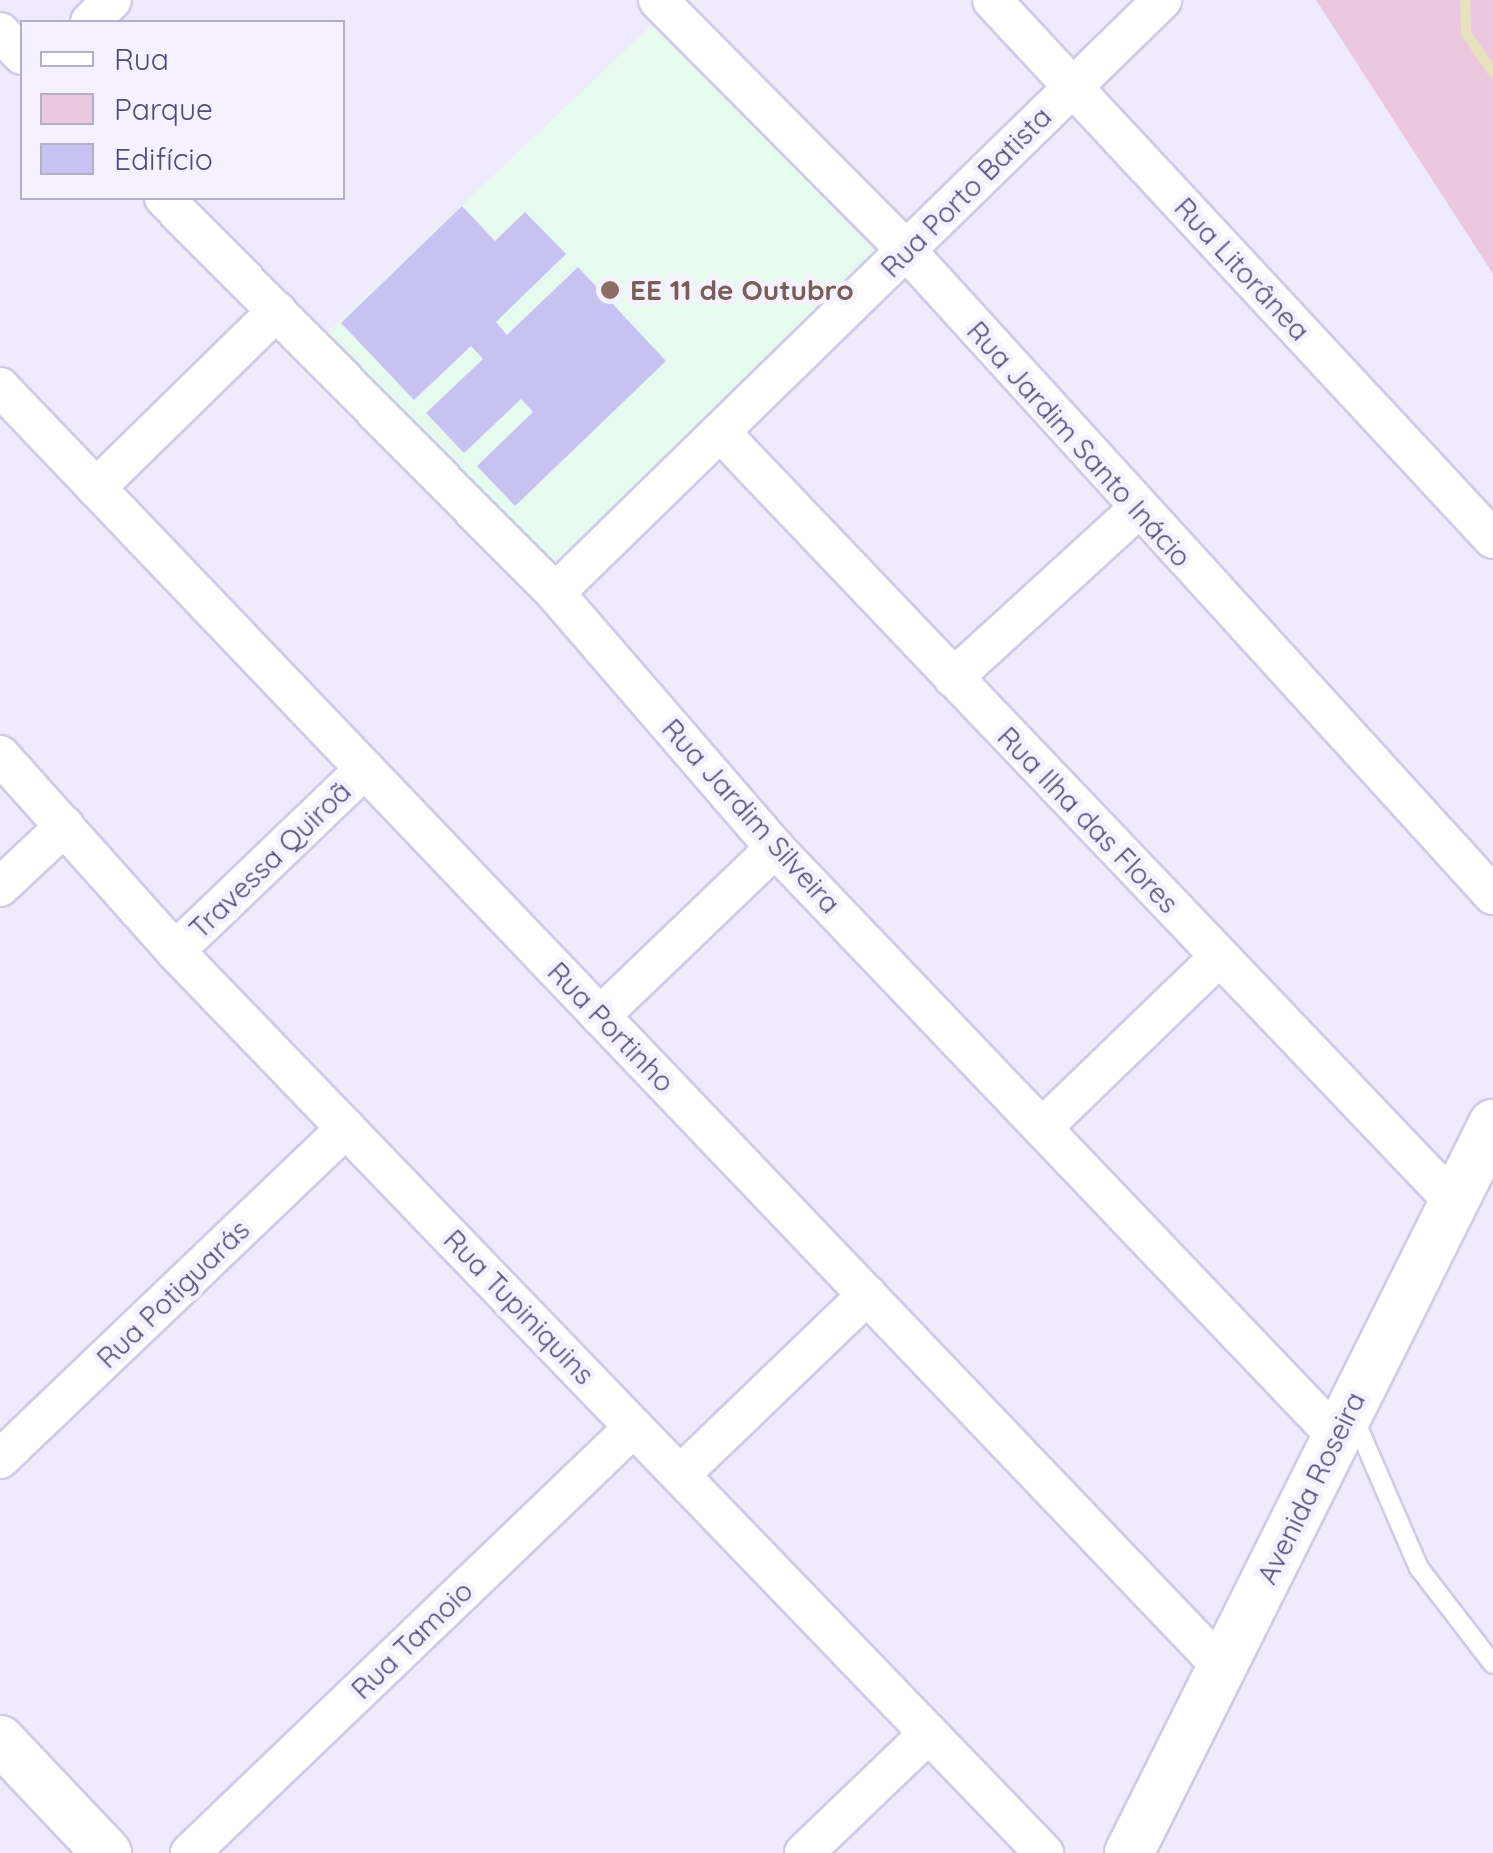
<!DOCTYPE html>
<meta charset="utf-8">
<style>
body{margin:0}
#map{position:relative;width:1493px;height:1853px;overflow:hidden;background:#f0eafd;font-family:Quicksand,sans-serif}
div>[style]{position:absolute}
.education>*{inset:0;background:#e6faed}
.green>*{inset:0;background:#ebc8e0}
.stream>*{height:10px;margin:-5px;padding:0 5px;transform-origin:5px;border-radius:5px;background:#e7e2be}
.building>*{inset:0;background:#c7c2f2}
.roads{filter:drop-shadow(2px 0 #d0cae7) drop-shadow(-2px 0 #d0cae7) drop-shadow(0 2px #d0cae7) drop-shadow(0 -2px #d0cae7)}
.service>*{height:18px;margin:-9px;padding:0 9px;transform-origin:9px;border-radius:9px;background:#fff}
.minor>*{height:38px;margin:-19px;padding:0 19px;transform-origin:19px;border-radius:19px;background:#fff}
.tertiary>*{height:48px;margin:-24px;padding:0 24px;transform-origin:24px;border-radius:24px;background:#fff}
.dots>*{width:28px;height:28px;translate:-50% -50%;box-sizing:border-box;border:5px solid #f6f1ff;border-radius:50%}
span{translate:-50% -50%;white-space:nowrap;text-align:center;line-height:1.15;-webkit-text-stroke:10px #f6f1ff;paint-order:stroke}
.street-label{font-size:28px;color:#504c79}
.education-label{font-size:28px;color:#785e54;font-weight:700}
.left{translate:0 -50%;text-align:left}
.legend{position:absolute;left:20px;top:20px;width:325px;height:180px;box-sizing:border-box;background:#f6f1ff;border:2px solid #b4afc9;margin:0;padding:12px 18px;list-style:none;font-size:30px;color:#504c79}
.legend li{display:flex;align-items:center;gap:20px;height:50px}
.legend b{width:50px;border:2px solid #b4afc9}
</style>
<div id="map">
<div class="education">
<i style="clip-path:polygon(656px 21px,879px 256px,554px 576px,323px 337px)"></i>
</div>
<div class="green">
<i style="clip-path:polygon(1316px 0,1493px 0,1493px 274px)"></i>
</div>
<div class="stream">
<i style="left:1465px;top:0;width:33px;rotate:88deg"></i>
<i style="left:1466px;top:33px;width:48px;rotate:56deg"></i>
</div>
<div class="building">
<i style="clip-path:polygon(462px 206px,495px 241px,525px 212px,566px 254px,496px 322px,507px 335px,578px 267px,666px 361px,515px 506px,477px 466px,533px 412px,521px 399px,464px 453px,426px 413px,483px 359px,471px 346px,414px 400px,341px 323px)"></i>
</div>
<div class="roads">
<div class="service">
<i style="left:1354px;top:1418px;width:163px;rotate:66.6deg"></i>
<i style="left:1419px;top:1568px;width:121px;rotate:52.4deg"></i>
</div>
<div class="minor">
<i style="left:658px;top:0;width:352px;rotate:45.2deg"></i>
<i style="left:906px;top:250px;width:872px;rotate:47.7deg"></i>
<i style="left:992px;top:0;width:736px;rotate:47.09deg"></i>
<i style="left:90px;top:22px;width:31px;rotate:-45deg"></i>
<i style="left:0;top:32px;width:32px;rotate:46deg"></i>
<i style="left:164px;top:198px;width:556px;rotate:45.29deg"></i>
<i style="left:555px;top:593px;width:337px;rotate:49.2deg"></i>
<i style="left:775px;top:848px;width:814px;rotate:46.34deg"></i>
<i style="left:0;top:387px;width:1770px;rotate:46.33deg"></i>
<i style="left:724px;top:436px;width:1058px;rotate:46.38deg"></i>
<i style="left:96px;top:488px;width:253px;rotate:-44.4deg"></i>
<i style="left:555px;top:593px;width:849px;rotate:-44.33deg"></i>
<i style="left:953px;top:678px;width:248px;rotate:-42.4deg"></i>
<i style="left:0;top:755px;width:263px;rotate:48.2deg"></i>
<i style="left:175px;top:951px;width:1253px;rotate:46.07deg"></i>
<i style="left:0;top:887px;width:89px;rotate:-43.2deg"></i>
<i style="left:175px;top:951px;width:263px;rotate:-43.8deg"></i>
<i style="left:600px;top:1016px;width:243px;rotate:-43.8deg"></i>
<i style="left:1042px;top:1128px;width:246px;rotate:-44deg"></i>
<i style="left:0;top:1459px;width:479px;rotate:-43.7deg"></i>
<i style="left:680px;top:1475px;width:260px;rotate:-43.9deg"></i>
<i style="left:190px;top:1853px;width:615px;rotate:-43.81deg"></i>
<i style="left:804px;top:1853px;width:173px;rotate:-43.8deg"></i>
</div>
<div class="tertiary">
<i style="left:0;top:1740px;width:156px;rotate:46.6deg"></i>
<i style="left:1129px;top:1853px;width:815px;rotate:-63.47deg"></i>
</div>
</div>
<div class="dots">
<i style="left:610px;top:290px;background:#8d6e63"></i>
</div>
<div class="street-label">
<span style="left:966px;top:192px;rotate:-45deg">Rua Porto Batista</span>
<span style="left:1242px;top:269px;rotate:47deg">Rua Litorânea</span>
<span style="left:1079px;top:444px;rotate:48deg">Rua Jardim Santo Inácio</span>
<span style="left:751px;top:816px;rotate:48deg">Rua Jardim Silveira</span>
<span style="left:1088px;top:820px;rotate:46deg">Rua Ilha das Flores</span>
<span style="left:270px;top:860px;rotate:-44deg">Travessa Quiroã</span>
<span style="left:611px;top:1027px;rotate:46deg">Rua Portinho</span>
<span style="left:173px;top:1294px;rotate:-44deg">Rua Potiguarás</span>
<span style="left:519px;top:1307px;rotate:46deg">Rua Tupiniquins</span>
<span style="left:1311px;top:1488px;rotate:-64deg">Avenida Roseira</span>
<span style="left:412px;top:1640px;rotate:-44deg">Rua Tamoio</span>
</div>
<div class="education-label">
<span class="left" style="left:630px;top:290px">EE 11 de Outubro</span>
</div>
<ul class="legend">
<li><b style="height:12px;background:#fff"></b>Rua</li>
<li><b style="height:28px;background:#ebc8e0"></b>Parque</li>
<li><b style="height:28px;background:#c7c2f2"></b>Edifício</li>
</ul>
</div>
